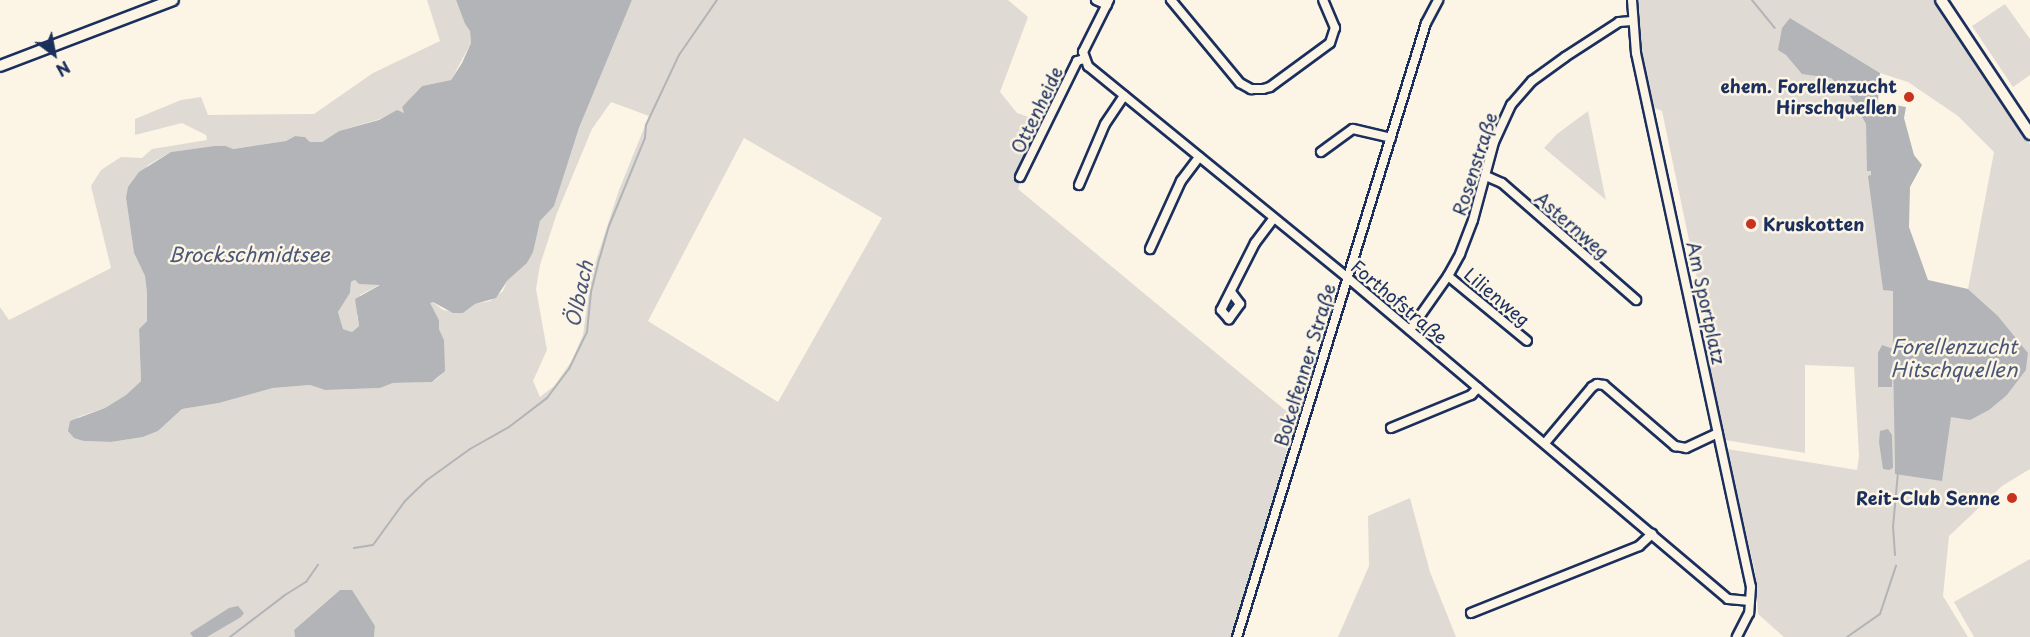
<!DOCTYPE html>
<meta charset="utf-8">
<style>
body{margin:0}
#map{position:relative;width:2030px;height:637px;overflow:hidden;background:#fcf5e5;font-family:"Playpen Sans",sans-serif}
div>[style]{position:absolute}
.green>*{inset:0;background:#dfdbd4}
.water>*{inset:0;background:#b2b4b8}
.stream>*{height:2px;margin:-1px;padding:0 1px;transform-origin:1px;border-radius:1px;background:#b2b4b8}
.roads{filter:drop-shadow(2px 0 #1b2f5e) drop-shadow(-2px 0 #1b2f5e) drop-shadow(0 2px #1b2f5e) drop-shadow(0 -2px #1b2f5e)}
.street>*{height:8px;margin:-4px;padding:0 4px;transform-origin:4px;border-radius:4px;background:#fcf5e5}
.secondary>*{height:10px;margin:-5px;padding:0 5px;transform-origin:5px;border-radius:5px;background:#fcf5e5}
.dots>*{width:16px;height:16px;translate:-50% -50%;box-sizing:border-box;border:3px solid #fcf5e5;border-radius:50%}
span{translate:-50% -50%;white-space:nowrap;text-align:center;line-height:1.15;-webkit-text-stroke:5px #fcf5e5;paint-order:stroke}
.poi-label{font-size:18px;color:#1b2f5e;font-weight:700}
.right{translate:-100% -50%;text-align:right}
.left{translate:0 -50%;text-align:left}
.street-label{font-size:18px;color:#1b2f5e}
.water-label{font-size:20px;color:#485779;font-style:italic}
.north{position:absolute;left:24px;top:24px;width:60px;height:60px;-webkit-text-stroke:4px #fcf5e5;paint-order:stroke;rotate:148deg;font-size:16px;font-weight:700;line-height:24px;text-align:center;color:#1b2f5e}
.north::after{content:'';display:block;margin:auto;width:21px;height:27px;background:#1b2f5e;clip-path:polygon(50% 0,100% 100%,50% 72%,0 100%)}
</style>
<div id="map">
<div class="green">
<i style="clip-path:polygon(evenodd,427px 0,456px 0,465px 24px,470px 31px,471px 43px,451px 80px,422px 86px,402px 107px,404px 114px,397px 111px,380px 119px,339px 131px,322px 142px,310px 142px,305px 137px,295px 136px,286px 141px,232px 149px,226px 146px,214px 146px,171px 152px,148px 165px,126px 198px,134px 253px,145px 276px,147px 293px,147px 321px,139px 329px,141px 381px,126px 395px,105px 408px,78px 417px,84px 441px,111px 442px,143px 437px,158px 431px,182px 409px,219px 403px,273px 388px,310px 385px,325px 390px,380px 388px,393px 383px,432px 382px,438px 378px,444px 371px,444px 340px,439px 329px,439px 320px,429px 303px,433px 302px,443px 310px,463px 313px,475px 304px,490px 301px,503px 291px,507px 281px,527px 263px,540px 221px,554px 205px,579px 128px,632px 0,1008px 0,1028px 17px,1000px 92px,1017px 113px,1043px 122px,1018px 189px,1296px 419px,1234px 637px,374px 637px,375px 626px,340px 590px,294px 630px,295px 637px,0 637px,0 307px,9px 320px,111px 268px,91px 186px,101px 170px,121px 157px,142px 158px,152px 149px,207px 140px,206px 135px,182px 123px,135px 135px,135px 119px,181px 100px,201px 97px,208px 115px,314px 114px,373px 73px,440px 41px,427px 0,611px 102px,649px 116px,619px 190px,591px 276px,583px 335px,571px 362px,554px 386px,540px 397px,533px 381px,547px 350px,536px 289px,540px 265px,557px 213px,592px 129px,611px 102px,427px 0,744px 138px,882px 218px,778px 402px,648px 321px,744px 138px)"></i>
<i style="clip-path:polygon(evenodd,1638px 0,1935px 0,2030px 144px,2030px 469px,2002px 486px,1949px 536px,1943px 596px,1968px 637px,1784px 637px,1758px 614px,1755px 572px,1727px 449px,1857px 470px,1859px 456px,1854px 367px,1805px 365px,1805px 453px,1725px 440px,1703px 344px,1713px 341px,1711px 330px,1708px 331px,1662px 111px,1652px 107px,1642px 53px,1638px 0,1790px 18px,1880px 73px,1908px 82px,1958px 116px,1994px 152px,1968px 289px,1998px 316px,2028px 353px,2026px 370px,2007px 395px,1951px 417px,1895px 474px,1893px 290px,1883px 290px,1866px 123px,1852px 99px,1831px 78px,1790px 18px)"></i>
<i style="clip-path:polygon(2005px 4px,2030px 39px,2030px 75px,2013px 87px,1972px 26px)"></i>
<i style="clip-path:polygon(1588px 111px,1605px 196px,1606px 200px,1544px 148px,1557px 134px)"></i>
<i style="clip-path:polygon(356px 280px,359px 284px,381px 284px,360px 295px,357px 316px,359px 326px,352px 332px,343px 329px,338px 312px,350px 293px,351px 282px)"></i>
<i style="clip-path:polygon(1410px 498px,1430px 572px,1456px 637px,1338px 637px,1369px 566px,1368px 516px)"></i>
<i style="clip-path:polygon(2030px 559px,2030px 637px,1974px 637px,1954px 602px)"></i>
</div>
<div class="water">
<i style="clip-path:polygon(evenodd,456px 0,632px 0,579px 128px,554px 206px,540px 221px,533px 252px,527px 263px,507px 281px,496px 298px,475px 304px,463px 313px,453px 313px,433px 302px,430px 303px,439px 320px,439px 329px,444px 340px,445px 371px,432px 382px,393px 383px,380px 388px,325px 390px,310px 385px,273px 388px,219px 403px,182px 409px,158px 431px,143px 437px,111px 442px,84px 441px,74px 438px,68px 431px,70px 421px,105px 408px,126px 395px,141px 381px,139px 329px,147px 321px,147px 293px,145px 276px,134px 253px,126px 198px,128px 187px,139px 172px,171px 152px,214px 146px,226px 146px,233px 149px,286px 141px,295px 136px,305px 137px,310px 142px,322px 142px,339px 131px,379px 120px,397px 110px,404px 113px,402px 107px,422px 86px,451px 80px,462px 63px,471px 43px,470px 31px,465px 24px,456px 0,355px 280px,359px 284px,380px 285px,355px 299px,359px 326px,352px 332px,343px 329px,338px 312px,350px 293px,351px 282px,355px 280px)"></i>
<i style="clip-path:polygon(1790px 18px,1880px 73px,1878px 102px,1906px 107px,1904px 118px,1914px 155px,1922px 165px,1910px 187px,1909px 227px,1928px 280px,1968px 289px,1998px 316px,2028px 353px,2026px 370px,2007px 395px,1989px 410px,1970px 420px,1951px 417px,1942px 481px,1895px 474px,1893px 354px,1892px 387px,1878px 387px,1878px 353px,1882px 345px,1893px 349px,1893px 291px,1883px 290px,1868px 176px,1871px 175px,1871px 171px,1867px 171px,1866px 124px,1852px 99px,1831px 78px,1802px 74px,1786px 55px,1778px 50px,1782px 28px)"></i>
<i style="clip-path:polygon(1888px 429px,1892px 435px,1893px 468px,1889px 470px,1883px 469px,1879px 442px,1880px 431px)"></i>
<i style="clip-path:polygon(340px 590px,352px 590px,375px 626px,374px 637px,295px 637px,294px 630px)"></i>
<i style="clip-path:polygon(238px 606px,244px 613px,241px 617px,207px 637px,193px 637px,190px 633px,229px 608px)"></i>
</div>
<div class="stream">
<i style="left:1752px;top:0;width:36px;rotate:51deg"></i>
<i style="left:354px;top:548px;width:19px;rotate:-9deg"></i>
<i style="left:373px;top:545px;width:54px;rotate:-54deg"></i>
<i style="left:405px;top:501px;width:30px;rotate:-44deg"></i>
<i style="left:427px;top:480px;width:53px;rotate:-35.8deg"></i>
<i style="left:470px;top:449px;width:45px;rotate:-29.4deg"></i>
<i style="left:509px;top:427px;width:48px;rotate:-37.3deg"></i>
<i style="left:547px;top:398px;width:36px;rotate:-53deg"></i>
<i style="left:569px;top:369px;width:41px;rotate:-64.1deg"></i>
<i style="left:587px;top:332px;width:40px;rotate:-84.3deg"></i>
<i style="left:591px;top:292px;width:36px;rotate:-76deg"></i>
<i style="left:600px;top:257px;width:32px;rotate:-74deg"></i>
<i style="left:609px;top:226px;width:95px;rotate:-67.8deg"></i>
<i style="left:645px;top:138px;width:13px;rotate:-86deg"></i>
<i style="left:646px;top:125px;width:77px;rotate:-64.8deg"></i>
<i style="left:679px;top:55px;width:67px;rotate:-55.4deg"></i>
<i style="left:1895px;top:555px;width:28px;rotate:-94deg"></i>
<i style="left:1893px;top:527px;width:55px;rotate:-84.8deg"></i>
<i style="left:230px;top:637px;width:69px;rotate:-37.4deg"></i>
<i style="left:285px;top:595px;width:25px;rotate:-32deg"></i>
<i style="left:306px;top:582px;width:21px;rotate:-55deg"></i>
<i style="left:1847px;top:637px;width:40px;rotate:-34.9deg"></i>
<i style="left:1880px;top:614px;width:51px;rotate:-71.6deg"></i>
</div>
<div class="roads">
<div class="street">
<i style="left:1096px;top:0;width:12px;rotate:24deg"></i>
<i style="left:1109px;top:0;width:58px;rotate:116.6deg"></i>
<i style="left:1083px;top:52px;width:15px;rotate:70deg"></i>
<i style="left:1088px;top:66px;width:335px;rotate:39.2deg"></i>
<i style="left:1348px;top:278px;width:497px;rotate:40.2deg"></i>
<i style="left:1728px;top:599px;width:22px;rotate:5deg"></i>
<i style="left:1171px;top:0;width:108px;rotate:50.3deg"></i>
<i style="left:1240px;top:83px;width:13px;rotate:29deg"></i>
<i style="left:1251px;top:89px;width:12px"></i>
<i style="left:1263px;top:89px;width:7px;rotate:-16deg"></i>
<i style="left:1270px;top:87px;width:74px;rotate:-36.3deg"></i>
<i style="left:1330px;top:43px;width:16px;rotate:-72deg"></i>
<i style="left:1335px;top:28px;width:30px;rotate:-113deg"></i>
<i style="left:1632px;top:0;width:53px;rotate:85.7deg"></i>
<i style="left:1636px;top:53px;width:546px;rotate:77.85deg"></i>
<i style="left:1751px;top:587px;width:26px;rotate:94deg"></i>
<i style="left:1749px;top:613px;width:27px;rotate:117deg"></i>
<i style="left:1321px;top:152px;width:39px;rotate:-36deg"></i>
<i style="left:1353px;top:129px;width:39px;rotate:13deg"></i>
<i style="left:1486px;top:176px;width:17px;rotate:24deg"></i>
<i style="left:1502px;top:183px;width:178px;rotate:41.1deg"></i>
<i style="left:1020px;top:177px;width:129px;rotate:-63.8deg"></i>
<i style="left:1077px;top:61px;width:7px;rotate:-16deg"></i>
<i style="left:1079px;top:185px;width:66px;rotate:-66.9deg"></i>
<i style="left:1105px;top:124px;width:34px;rotate:-56deg"></i>
<i style="left:1150px;top:249px;width:75px;rotate:-65.5deg"></i>
<i style="left:1181px;top:181px;width:30px;rotate:-53deg"></i>
<i style="left:1448px;top:276px;width:102px;rotate:39.4deg"></i>
<i style="left:1231px;top:292px;width:15px;rotate:53deg"></i>
<i style="left:1240px;top:304px;width:19px;rotate:126deg"></i>
<i style="left:1229px;top:319px;width:12px;rotate:-132deg"></i>
<i style="left:1221px;top:310px;width:75px;rotate:-63.1deg"></i>
<i style="left:1255px;top:243px;width:31px;rotate:-53deg"></i>
<i style="left:1410px;top:330px;width:66px;rotate:-54.9deg"></i>
<i style="left:1448px;top:276px;width:25px;rotate:-61deg"></i>
<i style="left:1460px;top:254px;width:36px;rotate:-69deg"></i>
<i style="left:1473px;top:220px;width:81px;rotate:-74.9deg"></i>
<i style="left:1494px;top:142px;width:41px;rotate:-65.3deg"></i>
<i style="left:1511px;top:105px;width:32px;rotate:-49deg"></i>
<i style="left:1532px;top:81px;width:41px;rotate:-36deg"></i>
<i style="left:1565px;top:57px;width:64px;rotate:-32.9deg"></i>
<i style="left:1619px;top:22px;width:13px;rotate:-4deg"></i>
<i style="left:1391px;top:428px;width:87px;rotate:-22.4deg"></i>
<i style="left:1471px;top:395px;width:10px;rotate:-45deg"></i>
<i style="left:1545px;top:443px;width:73px;rotate:-50deg"></i>
<i style="left:1592px;top:387px;width:6px;rotate:-31deg"></i>
<i style="left:1597px;top:384px;width:7px;rotate:8deg"></i>
<i style="left:1604px;top:385px;width:94px;rotate:40.7deg"></i>
<i style="left:1675px;top:446px;width:11px;rotate:10deg"></i>
<i style="left:1686px;top:448px;width:35px;rotate:-25deg"></i>
<i style="left:1471px;top:613px;width:181px;rotate:-21.7deg"></i>
<i style="left:1639px;top:546px;width:18px;rotate:-43deg"></i>
<i style="left:1237px;top:637px;width:642px;rotate:-72.89deg"></i>
<i style="left:1426px;top:23px;width:26px;rotate:-62deg"></i>
</div>
<div class="secondary">
<i style="left:1941px;top:0;width:161px;rotate:56.4deg"></i>
<i style="left:0;top:66px;width:185px;rotate:-20.9deg"></i>
</div>
</div>
<div class="dots">
<i style="left:1909px;top:97px;background:#c8321e"></i>
<i style="left:1751px;top:224px;background:#c8321e"></i>
<i style="left:2012px;top:498px;background:#c8321e"></i>
</div>
<div class="poi-label">
<span class="right" style="left:1897px;top:97px">ehem. Forellenzucht<br>Hirschquellen</span>
<span class="left" style="left:1763px;top:224px">Kruskotten</span>
<span class="right" style="left:2000px;top:498px">Reit-Club Senne</span>
</div>
<div class="street-label">
<span style="left:1037px;top:110px;rotate:-64deg">Ottenheide</span>
<span style="left:1475px;top:164px;rotate:-72deg">Rosenstraße</span>
<span style="left:1572px;top:225px;rotate:41deg">Asternweg</span>
<span style="left:1497px;top:297px;rotate:40deg">Lilienweg</span>
<span style="left:1399px;top:302px;rotate:40deg">Forthofstraße</span>
<span style="left:1706px;top:303px;rotate:78deg">Am Sportplatz</span>
<span style="left:1305px;top:365px;rotate:-73deg">Bokelfenner Straße</span>
</div>
<div class="water-label">
<span style="left:249px;top:254px">Brockschmidtsee</span>
<span style="left:579px;top:294px;rotate:-78deg">Ölbach</span>
<span style="left:1954px;top:358px">Forellenzucht<br>Hitschquellen</span>
</div>
<div class="north">N</div>
</div>
